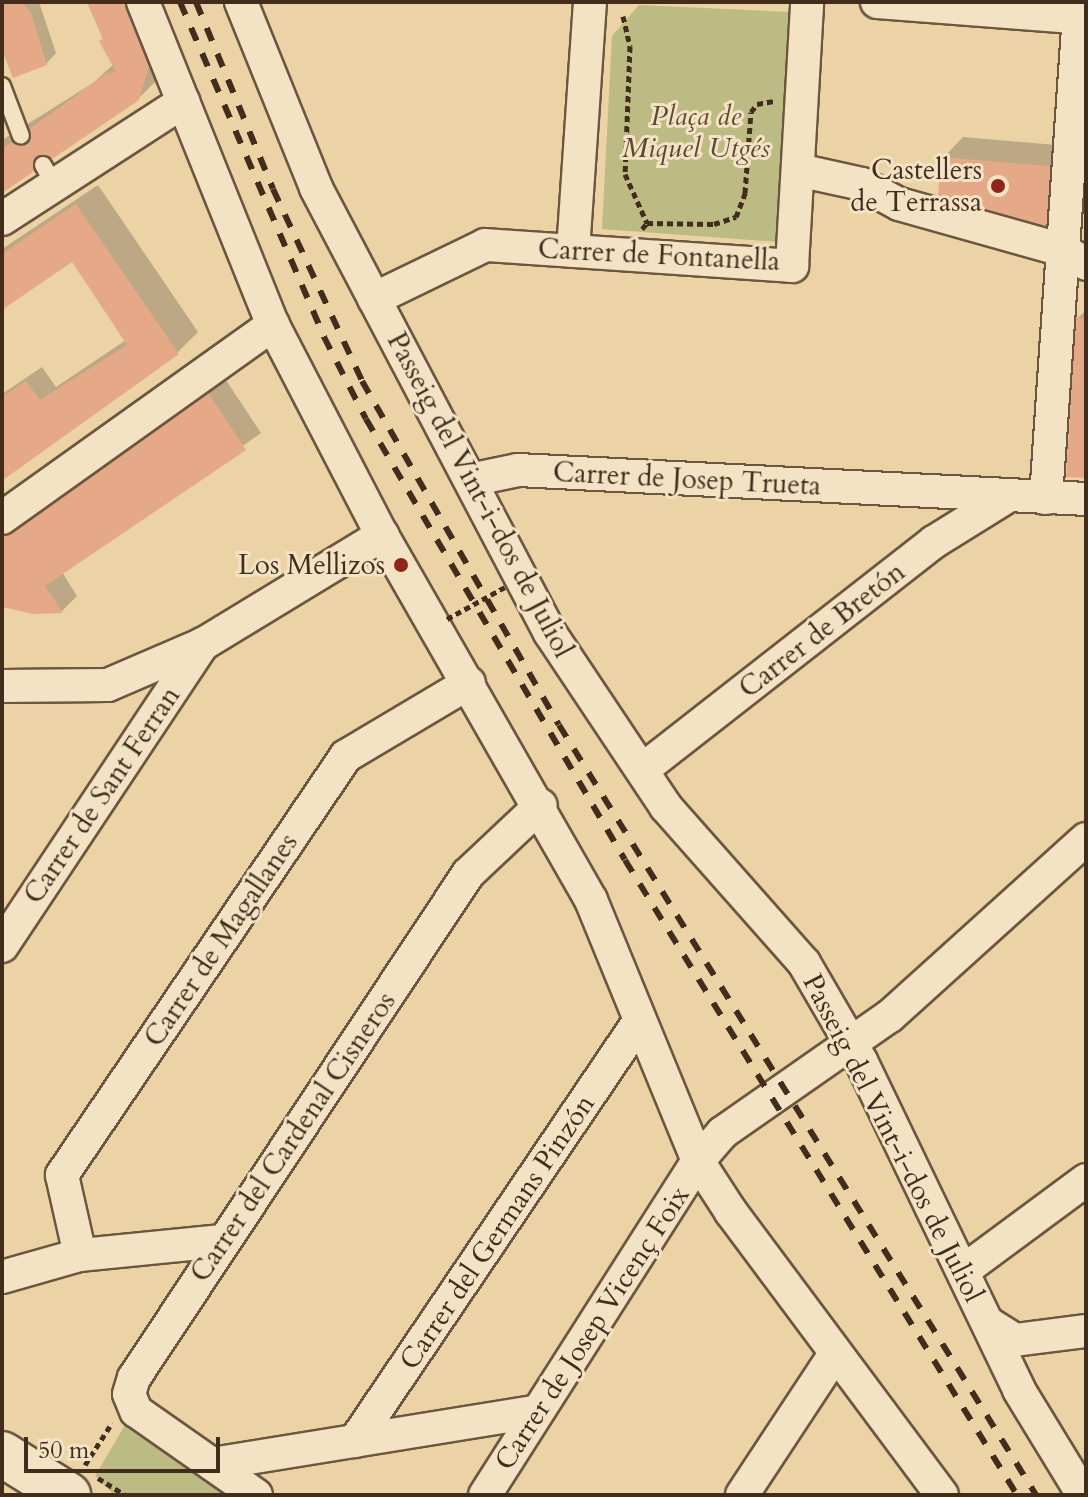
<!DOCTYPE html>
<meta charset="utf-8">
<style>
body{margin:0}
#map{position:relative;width:1088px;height:1497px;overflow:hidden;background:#ecd3a5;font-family:Cardo,serif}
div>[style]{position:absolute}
.green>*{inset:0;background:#bcbb83}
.shadow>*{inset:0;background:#0003}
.building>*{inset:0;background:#e5a988}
.path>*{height:5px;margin-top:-2.5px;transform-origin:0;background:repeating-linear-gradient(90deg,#422d1d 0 6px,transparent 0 10px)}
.roads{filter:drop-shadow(2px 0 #6c563f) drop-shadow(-2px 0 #6c563f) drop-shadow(0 2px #6c563f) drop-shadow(0 -2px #6c563f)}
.lane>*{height:16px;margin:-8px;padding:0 8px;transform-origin:8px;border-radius:8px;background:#f3e2c4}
.street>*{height:32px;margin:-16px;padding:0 16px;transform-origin:16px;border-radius:16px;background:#f3e2c4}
.secondary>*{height:44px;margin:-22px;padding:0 22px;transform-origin:22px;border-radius:22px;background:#f3e2c4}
.rail>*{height:6px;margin-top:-3px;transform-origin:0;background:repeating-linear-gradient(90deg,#422d1d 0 14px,transparent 0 28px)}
.path-bridge>*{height:5px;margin-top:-2.5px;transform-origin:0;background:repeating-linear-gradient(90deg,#422d1d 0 6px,transparent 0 10px)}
.dots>*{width:22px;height:22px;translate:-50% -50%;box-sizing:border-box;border:4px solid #f3e2c4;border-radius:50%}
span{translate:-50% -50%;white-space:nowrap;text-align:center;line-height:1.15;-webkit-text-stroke:6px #f3e2c4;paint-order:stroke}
.park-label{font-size:28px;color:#5a4931;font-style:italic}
.poi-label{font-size:28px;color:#422d1d}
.right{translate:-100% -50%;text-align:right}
.street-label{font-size:28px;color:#422d1d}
.frame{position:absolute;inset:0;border:4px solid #422d1d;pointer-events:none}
.scale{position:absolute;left:24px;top:1437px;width:196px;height:36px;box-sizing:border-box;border:4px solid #422d1d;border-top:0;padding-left:10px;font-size:24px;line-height:28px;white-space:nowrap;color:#422d1d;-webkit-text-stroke:6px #f3e2c4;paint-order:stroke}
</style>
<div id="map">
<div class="green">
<i style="clip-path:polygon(639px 5px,790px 12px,779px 242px,602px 229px,612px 36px)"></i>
<i style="clip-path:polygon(128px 1420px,240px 1495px,114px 1495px,95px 1476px)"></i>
</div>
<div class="shadow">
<i style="clip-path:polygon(2px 2px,39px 2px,56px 53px,46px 64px,2px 45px)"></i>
<i style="clip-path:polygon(87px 2px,155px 2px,159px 78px,138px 99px,2px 190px,2px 140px,93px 83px,114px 64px)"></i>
<i style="clip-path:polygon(963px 137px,1079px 147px,1072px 213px,943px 158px)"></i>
<i style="clip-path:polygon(98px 185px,198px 332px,177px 353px,4px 477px,2px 394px,42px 367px,56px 387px,126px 340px,72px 259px,2px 307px,2px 249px)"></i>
<i style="clip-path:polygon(1086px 310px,1086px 476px,1078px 318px)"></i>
<i style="clip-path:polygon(224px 377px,261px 433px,62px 572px,77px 596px,62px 611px,2px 604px,2px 526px)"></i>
</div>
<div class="building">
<i style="clip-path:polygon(2px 2px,22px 2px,31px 13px,47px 65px,13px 78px,2px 50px)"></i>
<i style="clip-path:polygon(88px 2px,127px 2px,150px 63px,139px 100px,2px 193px,2px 149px,107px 73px,116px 72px,99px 41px,103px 39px)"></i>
<i style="clip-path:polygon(941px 157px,1059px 167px,1053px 235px,937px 206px)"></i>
<i style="clip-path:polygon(76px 204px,179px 354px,3px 480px,2px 397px,26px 381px,40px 400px,127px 345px,72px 262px,2px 310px,2px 254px)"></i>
<i style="clip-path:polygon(1076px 317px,1086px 320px,1086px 478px,1066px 477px)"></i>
<i style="clip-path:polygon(207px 391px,246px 450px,45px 586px,63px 613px,33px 614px,2px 607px,2px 528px)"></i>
</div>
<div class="path">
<i style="left:623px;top:16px;width:31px;rotate:77deg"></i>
<i style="left:630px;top:46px;width:128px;rotate:92.2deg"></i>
<i style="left:625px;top:174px;width:54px;rotate:65.8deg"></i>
<i style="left:642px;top:229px;width:8px;rotate:-50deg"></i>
<i style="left:647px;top:223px;width:67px;rotate:0.9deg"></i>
<i style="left:714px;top:224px;width:23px;rotate:-18deg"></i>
<i style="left:736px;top:217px;width:26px;rotate:-69deg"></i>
<i style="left:745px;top:193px;width:81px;rotate:-85.8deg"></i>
<i style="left:751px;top:112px;width:10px;rotate:-53deg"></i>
<i style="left:757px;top:104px;width:17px;rotate:-10deg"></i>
<i style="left:85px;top:1465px;width:50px;rotate:-57.3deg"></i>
<i style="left:98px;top:1478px;width:32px;rotate:32deg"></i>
</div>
<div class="roads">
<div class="lane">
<i style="left:2px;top:86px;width:53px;rotate:69.2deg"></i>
<i style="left:43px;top:165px;width:22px;rotate:60deg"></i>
</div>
<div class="street">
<i style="left:143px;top:2px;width:348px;rotate:68.1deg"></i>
<i style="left:273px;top:325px;width:237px;rotate:62.6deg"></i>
<i style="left:382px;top:535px;width:421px;rotate:60.2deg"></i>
<i style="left:591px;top:900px;width:282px;rotate:67.7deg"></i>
<i style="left:698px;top:1161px;width:61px;rotate:57.1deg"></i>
<i style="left:731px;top:1212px;width:353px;rotate:53.3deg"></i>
<i style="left:241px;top:2px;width:201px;rotate:68deg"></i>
<i style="left:316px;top:188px;width:503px;rotate:62.26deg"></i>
<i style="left:550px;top:633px;width:209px;rotate:56.3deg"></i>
<i style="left:666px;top:807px;width:208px;rotate:48.5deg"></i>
<i style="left:804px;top:963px;width:113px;rotate:59.8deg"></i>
<i style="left:861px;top:1061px;width:365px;rotate:64.3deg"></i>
<i style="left:1019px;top:1390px;width:123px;rotate:58.6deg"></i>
<i style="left:877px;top:2px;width:210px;rotate:4.4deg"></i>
<i style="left:798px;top:170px;width:66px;rotate:12.3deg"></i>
<i style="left:862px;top:184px;width:42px;rotate:28.4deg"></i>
<i style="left:899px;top:204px;width:170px;rotate:15.7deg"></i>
<i style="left:1063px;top:250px;width:27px;rotate:31deg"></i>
<i style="left:2px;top:219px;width:216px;rotate:-32.9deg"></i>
<i style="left:573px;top:251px;width:250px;rotate:-86.1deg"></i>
<i style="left:374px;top:299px;width:123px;rotate:-25.9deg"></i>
<i style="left:485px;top:245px;width:308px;rotate:3.9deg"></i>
<i style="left:792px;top:266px;width:264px;rotate:-86.7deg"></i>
<i style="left:470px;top:480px;width:49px;rotate:-11.8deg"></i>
<i style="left:518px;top:470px;width:569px;rotate:2.92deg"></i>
<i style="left:1046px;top:498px;width:497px;rotate:-86.1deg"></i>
<i style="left:2px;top:518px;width:333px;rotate:-35.5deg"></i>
<i style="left:2px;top:686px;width:106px;rotate:-0.5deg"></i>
<i style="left:108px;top:685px;width:103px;rotate:-23.3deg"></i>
<i style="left:203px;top:644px;width:210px;rotate:-31.3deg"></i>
<i style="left:642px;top:770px;width:370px;rotate:-38deg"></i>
<i style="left:934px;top:542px;width:87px;rotate:-31.9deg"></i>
<i style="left:2px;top:946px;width:363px;rotate:-56.4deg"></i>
<i style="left:80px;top:1255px;width:82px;rotate:-102.7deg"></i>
<i style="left:62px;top:1175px;width:506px;rotate:-55.87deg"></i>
<i style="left:346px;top:756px;width:143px;rotate:-30.7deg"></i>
<i style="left:963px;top:1271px;width:153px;rotate:-36.5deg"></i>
<i style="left:2px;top:1277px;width:81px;rotate:-15.8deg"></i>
<i style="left:80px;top:1255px;width:142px;rotate:-5.7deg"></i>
<i style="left:988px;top:1323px;width:32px;rotate:32deg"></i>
<i style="left:1015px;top:1340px;width:72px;rotate:-7.2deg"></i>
<i style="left:355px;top:1441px;width:505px;rotate:-55.9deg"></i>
<i style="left:212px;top:1464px;width:330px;rotate:-9.2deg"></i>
<i style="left:256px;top:1495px;width:146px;rotate:-145deg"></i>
<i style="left:136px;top:1411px;width:18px;rotate:-112deg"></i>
<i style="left:129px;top:1394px;width:17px;rotate:-73deg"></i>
<i style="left:134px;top:1378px;width:605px;rotate:-56.47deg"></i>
<i style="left:468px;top:874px;width:100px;rotate:-43.4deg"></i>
<i style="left:485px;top:1495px;width:396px;rotate:-57.5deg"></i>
<i style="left:698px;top:1161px;width:37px;rotate:-49deg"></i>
<i style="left:722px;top:1133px;width:205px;rotate:-34.9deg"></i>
<i style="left:890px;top:1016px;width:264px;rotate:-42.1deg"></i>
<i style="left:742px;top:1495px;width:169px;rotate:-56.6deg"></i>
</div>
<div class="secondary">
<i style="left:2px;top:1454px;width:78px;rotate:31.8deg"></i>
</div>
</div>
<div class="rail">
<i style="left:180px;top:2px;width:365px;rotate:66.7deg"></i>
<i style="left:324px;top:337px;width:92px;rotate:62.9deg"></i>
<i style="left:366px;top:419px;width:511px;rotate:59.57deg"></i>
<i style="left:625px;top:860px;width:746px;rotate:58.31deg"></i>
<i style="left:196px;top:2px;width:202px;rotate:67.6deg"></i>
<i style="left:273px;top:189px;width:212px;rotate:65.1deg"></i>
<i style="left:362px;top:381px;width:396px;rotate:60.2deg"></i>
<i style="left:559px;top:725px;width:906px;rotate:58.22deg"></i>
</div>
<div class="path-bridge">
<i style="left:447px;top:619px;width:66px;rotate:-28.9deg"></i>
</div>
<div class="dots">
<i style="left:998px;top:186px;background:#8f2418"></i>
<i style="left:401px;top:565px;background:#8f2418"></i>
</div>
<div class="park-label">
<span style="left:696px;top:132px">Plaça de<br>Miquel Utgés</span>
</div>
<div class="poi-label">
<span class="right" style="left:982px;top:186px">Castellers<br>de Terrassa</span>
<span class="right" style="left:385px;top:565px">Los Mellizos</span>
</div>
<div class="street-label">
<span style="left:659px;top:255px;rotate:3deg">Carrer de Fontanella</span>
<span style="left:687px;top:479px;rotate:3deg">Carrer de Josep Trueta</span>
<span style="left:480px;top:495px;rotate:62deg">Passeig del Vint-i-dos de Juliol</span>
<span style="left:822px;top:630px;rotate:-38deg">Carrer de Bretón</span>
<span style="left:102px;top:795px;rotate:-56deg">Carrer de Sant Ferran</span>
<span style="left:221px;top:940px;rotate:-56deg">Carrer de Magallanes</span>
<span style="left:293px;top:1137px;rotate:-56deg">Carrer del Cardenal Cisneros</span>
<span style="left:893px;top:1138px;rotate:63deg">Passeig del Vint-i-dos de Juliol</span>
<span style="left:497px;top:1232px;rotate:-56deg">Carrer del Germans Pinzón</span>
<span style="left:592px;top:1328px;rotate:-57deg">Carrer de Josep Vicenç Foix</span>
</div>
<div class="frame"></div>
<div class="scale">50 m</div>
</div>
